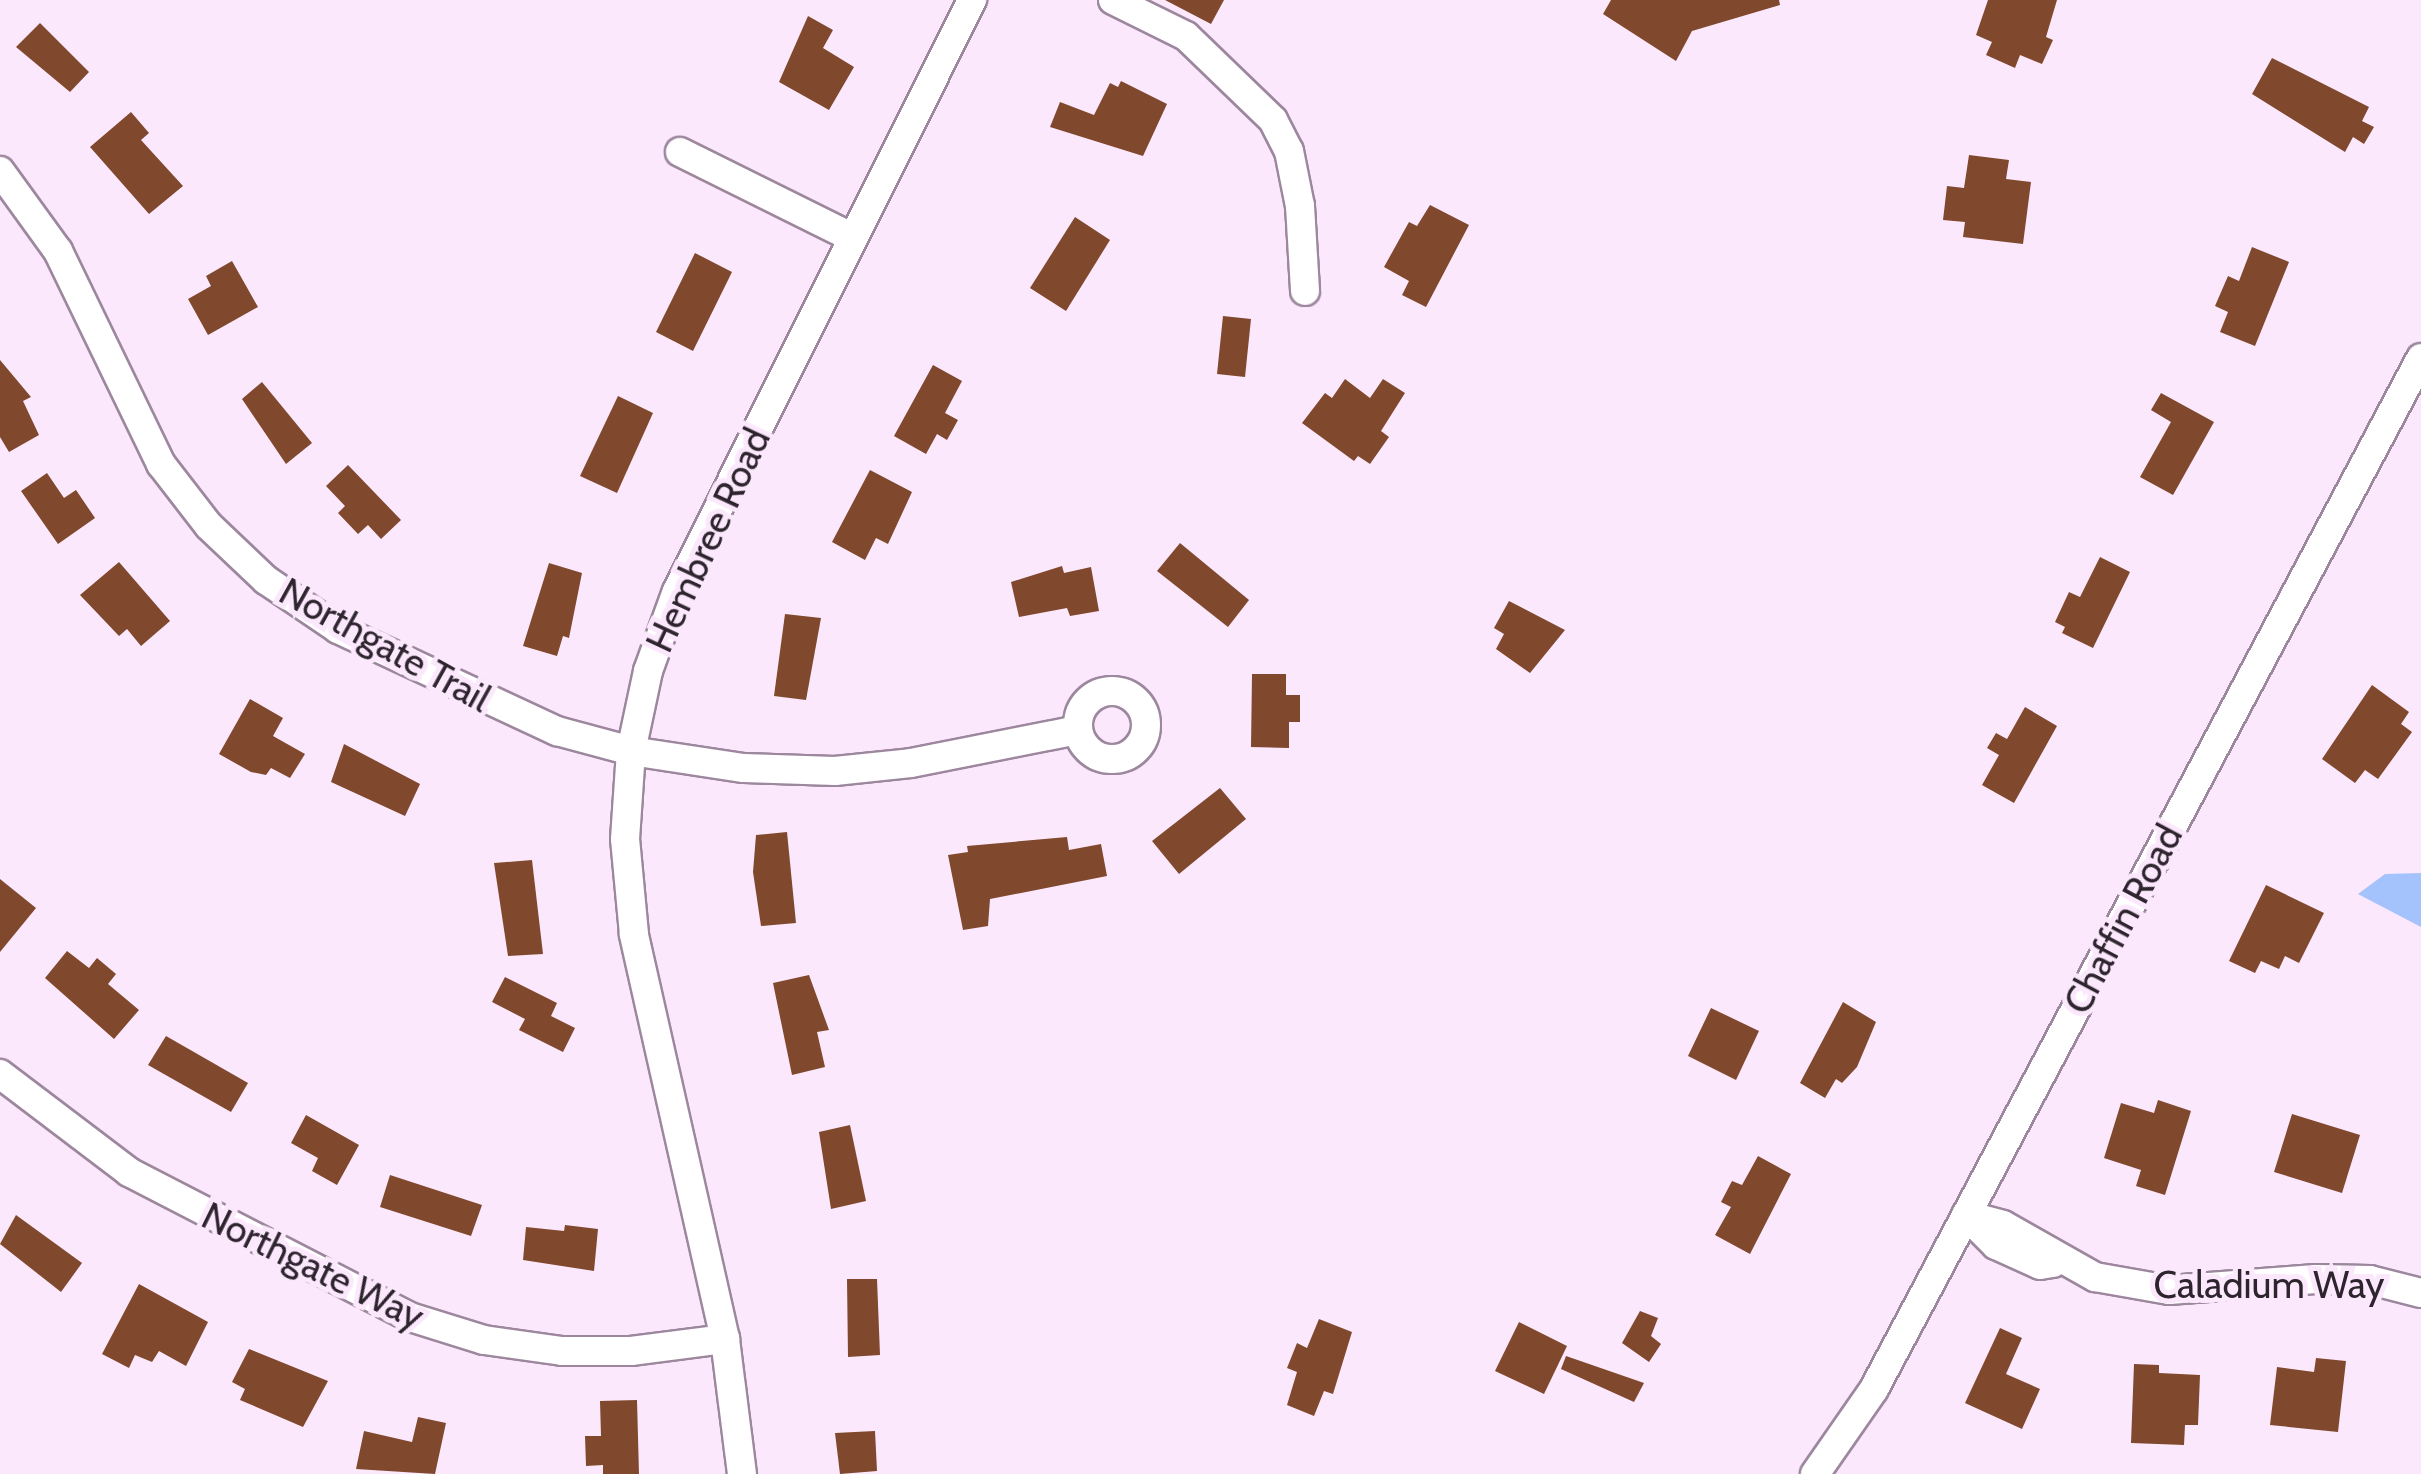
<!DOCTYPE html>
<style>
body{margin:0}
#map{position:relative;width:2421px;height:1474px;overflow:hidden;background:#fbe8fc;font-family:Cabin,sans-serif}
div>[style]{position:absolute}
.water>*{inset:0;background:#a4c3fc}
.building>*{inset:0;background:#80482c}
.roads{filter:drop-shadow(2px 0 #9d879e) drop-shadow(-2px 0 #9d879e) drop-shadow(0 2px #9d879e) drop-shadow(0 -2px #9d879e)}
.minor>*{height:28px;margin:-14px;padding:0 14px;transform-origin:14px;border-radius:14px;background:#fff}
.minor>.ring{margin:-14px;padding:0;box-sizing:content-box;background:none;border:28px solid #fff;border-radius:50%}
span{translate:-50% -50%;white-space:nowrap;text-align:center;line-height:1.15;-webkit-text-stroke:10px #fbe8fc;paint-order:stroke}
.street-label{font-size:38px;color:#2d242e}
</style>
<div id="map">
<div class="water">
<i style="clip-path:polygon(2421px 873px,2421px 927px,2358px 894px,2385px 874px)"></i>
</div>
<div class="building">
<i style="clip-path:polygon(1165px 0,1224px 0,1211px 24px)"></i>
<i style="clip-path:polygon(1611px 0,1779px 0,1780px 5px,1692px 31px,1676px 61px,1603px 14px)"></i>
<i style="clip-path:polygon(1988px 0,2057px 0,2046px 37px,2053px 40px,2042px 64px,2020px 55px,2015px 68px,1986px 55px,1992px 42px,1976px 35px)"></i>
<i style="clip-path:polygon(808px 16px,833px 30px,823px 48px,854px 67px,829px 110px,779px 82px)"></i>
<i style="clip-path:polygon(40px 23px,89px 72px,70px 92px,16px 47px)"></i>
<i style="clip-path:polygon(2272px 58px,2369px 107px,2362px 121px,2374px 127px,2364px 144px,2353px 137px,2345px 152px,2252px 94px)"></i>
<i style="clip-path:polygon(1121px 81px,1167px 104px,1143px 156px,1050px 127px,1060px 102px,1094px 115px,1110px 83px,1118px 87px)"></i>
<i style="clip-path:polygon(131px 112px,149px 133px,141px 140px,183px 186px,149px 214px,90px 147px)"></i>
<i style="clip-path:polygon(1969px 155px,2009px 160px,2006px 179px,2031px 182px,2023px 244px,1963px 237px,1965px 222px,1943px 220px,1947px 186px,1964px 188px)"></i>
<i style="clip-path:polygon(1430px 205px,1469px 225px,1426px 307px,1402px 295px,1409px 281px,1384px 267px,1409px 222px,1417px 226px)"></i>
<i style="clip-path:polygon(1075px 217px,1110px 240px,1066px 311px,1030px 288px)"></i>
<i style="clip-path:polygon(2252px 247px,2289px 262px,2255px 346px,2220px 332px,2228px 312px,2215px 306px,2228px 276px,2239px 281px)"></i>
<i style="clip-path:polygon(695px 253px,732px 272px,693px 351px,656px 332px)"></i>
<i style="clip-path:polygon(232px 261px,258px 307px,208px 335px,188px 299px,211px 286px,206px 276px)"></i>
<i style="clip-path:polygon(1223px 316px,1251px 319px,1245px 377px,1217px 374px)"></i>
<i style="clip-path:polygon(0 360px,31px 397px,23px 401px,39px 435px,9px 452px,0 437px)"></i>
<i style="clip-path:polygon(933px 365px,962px 381px,945px 413px,958px 420px,947px 440px,937px 434px,926px 454px,894px 436px)"></i>
<i style="clip-path:polygon(1345px 379px,1370px 398px,1383px 379px,1405px 393px,1381px 431px,1389px 437px,1370px 464px,1358px 456px,1354px 461px,1302px 423px,1325px 393px,1332px 398px)"></i>
<i style="clip-path:polygon(262px 382px,312px 443px,286px 464px,242px 399px)"></i>
<i style="clip-path:polygon(2161px 393px,2214px 422px,2173px 495px,2140px 477px,2171px 422px,2151px 410px)"></i>
<i style="clip-path:polygon(618px 396px,653px 413px,617px 493px,580px 476px)"></i>
<i style="clip-path:polygon(348px 465px,401px 520px,381px 539px,368px 525px,358px 534px,338px 513px,345px 506px,326px 486px)"></i>
<i style="clip-path:polygon(870px 470px,912px 492px,888px 544px,876px 538px,865px 560px,832px 542px)"></i>
<i style="clip-path:polygon(47px 473px,64px 498px,76px 490px,95px 518px,58px 544px,21px 491px)"></i>
<i style="clip-path:polygon(1180px 543px,1249px 600px,1228px 627px,1157px 571px)"></i>
<i style="clip-path:polygon(2100px 557px,2130px 572px,2093px 648px,2062px 633px,2065px 627px,2055px 622px,2069px 592px,2080px 597px)"></i>
<i style="clip-path:polygon(119px 562px,170px 621px,141px 646px,127px 629px,119px 636px,80px 595px)"></i>
<i style="clip-path:polygon(549px 563px,582px 573px,569px 638px,563px 636px,557px 656px,523px 646px)"></i>
<i style="clip-path:polygon(1062px 566px,1064px 573px,1091px 567px,1099px 611px,1070px 616px,1067px 608px,1019px 617px,1011px 582px)"></i>
<i style="clip-path:polygon(1509px 601px,1565px 630px,1530px 673px,1496px 649px,1504px 634px,1494px 628px)"></i>
<i style="clip-path:polygon(785px 614px,821px 618px,806px 700px,774px 696px)"></i>
<i style="clip-path:polygon(1252px 674px,1286px 674px,1286px 695px,1300px 695px,1300px 722px,1289px 722px,1289px 748px,1251px 747px)"></i>
<i style="clip-path:polygon(2372px 685px,2409px 712px,2401px 724px,2412px 732px,2378px 779px,2365px 770px,2355px 783px,2322px 759px)"></i>
<i style="clip-path:polygon(250px 699px,283px 718px,273px 736px,305px 754px,290px 778px,271px 768px,266px 775px,251px 772px,219px 754px)"></i>
<i style="clip-path:polygon(2025px 707px,2057px 726px,2014px 803px,1982px 785px,1999px 755px,1987px 748px,1996px 733px,2007px 739px)"></i>
<i style="clip-path:polygon(344px 744px,420px 784px,405px 816px,331px 782px)"></i>
<i style="clip-path:polygon(1220px 788px,1246px 819px,1179px 874px,1152px 841px)"></i>
<i style="clip-path:polygon(787px 832px,796px 923px,761px 926px,753px 872px,756px 835px)"></i>
<i style="clip-path:polygon(1067px 837px,1069px 850px,1101px 844px,1107px 876px,990px 899px,988px 926px,963px 930px,948px 855px,968px 852px,967px 846px)"></i>
<i style="clip-path:polygon(532px 860px,543px 954px,508px 956px,494px 863px)"></i>
<i style="clip-path:polygon(0 879px,36px 908px,0 952px)"></i>
<i style="clip-path:polygon(2266px 885px,2324px 913px,2299px 963px,2285px 956px,2279px 969px,2261px 961px,2255px 973px,2229px 961px)"></i>
<i style="clip-path:polygon(67px 951px,89px 968px,97px 958px,116px 974px,108px 984px,139px 1010px,114px 1039px,45px 978px)"></i>
<i style="clip-path:polygon(809px 975px,829px 1030px,817px 1032px,825px 1067px,792px 1075px,773px 983px)"></i>
<i style="clip-path:polygon(505px 977px,557px 1003px,551px 1016px,575px 1028px,563px 1052px,519px 1030px,525px 1019px,492px 1002px)"></i>
<i style="clip-path:polygon(1843px 1002px,1876px 1022px,1857px 1067px,1842px 1083px,1836px 1079px,1825px 1098px,1800px 1083px)"></i>
<i style="clip-path:polygon(1711px 1008px,1759px 1031px,1736px 1080px,1688px 1056px)"></i>
<i style="clip-path:polygon(166px 1036px,248px 1083px,231px 1112px,148px 1065px)"></i>
<i style="clip-path:polygon(2158px 1100px,2191px 1111px,2165px 1195px,2136px 1186px,2141px 1170px,2104px 1158px,2121px 1103px,2154px 1113px)"></i>
<i style="clip-path:polygon(2292px 1114px,2360px 1135px,2342px 1193px,2274px 1172px)"></i>
<i style="clip-path:polygon(306px 1115px,359px 1145px,337px 1185px,312px 1171px,318px 1158px,291px 1143px)"></i>
<i style="clip-path:polygon(850px 1125px,866px 1201px,831px 1209px,819px 1132px)"></i>
<i style="clip-path:polygon(1758px 1156px,1791px 1174px,1750px 1254px,1715px 1235px,1731px 1207px,1721px 1202px,1732px 1181px,1742px 1185px)"></i>
<i style="clip-path:polygon(390px 1175px,482px 1205px,471px 1236px,380px 1207px)"></i>
<i style="clip-path:polygon(16px 1215px,82px 1263px,61px 1292px,0 1244px)"></i>
<i style="clip-path:polygon(565px 1225px,598px 1229px,594px 1271px,523px 1260px,526px 1227px,564px 1231px)"></i>
<i style="clip-path:polygon(847px 1279px,877px 1279px,880px 1355px,848px 1357px)"></i>
<i style="clip-path:polygon(139px 1284px,208px 1322px,186px 1366px,159px 1351px,152px 1362px,135px 1355px,129px 1368px,102px 1354px)"></i>
<i style="clip-path:polygon(1640px 1311px,1658px 1318px,1651px 1336px,1661px 1344px,1649px 1362px,1622px 1343px)"></i>
<i style="clip-path:polygon(1319px 1319px,1352px 1332px,1333px 1394px,1324px 1391px,1314px 1416px,1287px 1405px,1297px 1372px,1287px 1368px,1297px 1343px,1307px 1348px)"></i>
<i style="clip-path:polygon(1519px 1322px,1567px 1346px,1544px 1394px,1495px 1371px)"></i>
<i style="clip-path:polygon(2000px 1328px,2022px 1338px,2006px 1374px,2040px 1389px,2022px 1429px,1965px 1403px)"></i>
<i style="clip-path:polygon(249px 1349px,328px 1381px,303px 1427px,240px 1400px,245px 1389px,232px 1382px)"></i>
<i style="clip-path:polygon(1566px 1356px,1644px 1383px,1634px 1402px,1561px 1369px)"></i>
<i style="clip-path:polygon(2316px 1358px,2346px 1361px,2338px 1432px,2270px 1425px,2277px 1367px,2314px 1372px)"></i>
<i style="clip-path:polygon(2134px 1364px,2159px 1365px,2159px 1373px,2200px 1375px,2198px 1425px,2185px 1425px,2184px 1445px,2131px 1443px)"></i>
<i style="clip-path:polygon(637px 1400px,639px 1474px,603px 1474px,603px 1465px,586px 1466px,585px 1436px,601px 1436px,600px 1401px)"></i>
<i style="clip-path:polygon(418px 1417px,446px 1423px,435px 1474px,356px 1469px,364px 1431px,412px 1442px)"></i>
<i style="clip-path:polygon(875px 1431px,877px 1471px,840px 1474px,835px 1433px)"></i>
</div>
<div class="roads">
<div class="minor">
<i style="left:1113px;top:0;width:81px;rotate:26.3deg"></i>
<i style="left:1186px;top:36px;width:121px;rotate:44deg"></i>
<i style="left:1273px;top:120px;width:35px;rotate:63deg"></i>
<i style="left:1289px;top:151px;width:56px;rotate:78.7deg"></i>
<i style="left:1300px;top:206px;width:85px;rotate:86.6deg"></i>
<i style="left:680px;top:152px;width:193px;rotate:26.4deg"></i>
<i style="left:0;top:171px;width:99px;rotate:54.1deg"></i>
<i style="left:58px;top:251px;width:237px;rotate:64.2deg"></i>
<i style="left:161px;top:464px;width:78px;rotate:52.3deg"></i>
<i style="left:209px;top:526px;width:79px;rotate:43.5deg"></i>
<i style="left:266px;top:580px;width:87px;rotate:34.2deg"></i>
<i style="left:338px;top:629px;width:242px;rotate:25deg"></i>
<i style="left:557px;top:731px;width:77px;rotate:15.1deg"></i>
<i style="left:631px;top:751px;width:114px;rotate:8.6deg"></i>
<i style="left:744px;top:768px;width:91px;rotate:1.9deg"></i>
<i style="left:835px;top:771px;width:76px;rotate:-6deg"></i>
<i style="left:911px;top:763px;width:170px;rotate:-11.2deg"></i>
<i class="ring" style="left:1078px;top:691px;width:40px;height:40px"></i>
<i style="left:0;top:1074px;width:162px;rotate:37.2deg"></i>
<i style="left:129px;top:1172px;width:316px;rotate:27.3deg"></i>
<i style="left:410px;top:1317px;width:77px;rotate:17.3deg"></i>
<i style="left:484px;top:1340px;width:79px;rotate:8deg"></i>
<i style="left:562px;top:1351px;width:69px"></i>
<i style="left:631px;top:1351px;width:95px;rotate:-7.3deg"></i>
<i style="left:1966px;top:1215px;width:38px;rotate:15deg"></i>
<i style="left:2003px;top:1225px;width:106px;rotate:29.5deg"></i>
<i style="left:2095px;top:1277px;width:75px;rotate:10deg"></i>
<i style="left:2169px;top:1290px;width:147px;rotate:-4.3deg"></i>
<i style="left:2316px;top:1279px;width:54px;rotate:1.1deg"></i>
<i style="left:2370px;top:1280px;width:53px;rotate:14.3deg"></i>
<i style="left:1967px;top:1216px;width:41px;rotate:45deg"></i>
<i style="left:1996px;top:1245px;width:48px;rotate:24.4deg"></i>
<i style="left:2040px;top:1265px;width:13px;rotate:-9deg"></i>
<i style="left:742px;top:1474px;width:136px;rotate:-97.2deg"></i>
<i style="left:725px;top:1339px;width:415px;rotate:-102.7deg"></i>
<i style="left:634px;top:934px;width:95px;rotate:-95.4deg"></i>
<i style="left:625px;top:839px;width:88px;rotate:-86.1deg"></i>
<i style="left:631px;top:751px;width:82px;rotate:-78deg"></i>
<i style="left:648px;top:671px;width:85px;rotate:-70.1deg"></i>
<i style="left:677px;top:591px;width:661px;rotate:-63.47deg"></i>
<i style="left:1815px;top:1474px;width:103px;rotate:-55.2deg"></i>
<i style="left:1874px;top:1389px;width:1167px;rotate:-62.05deg"></i>
</div>
</div>
<div class="street-label">
<span style="left:708px;top:540px;rotate:-65deg">Hembree Road</span>
<span style="left:385px;top:645px;rotate:29deg">Northgate Trail</span>
<span style="left:2123px;top:919px;rotate:-62deg">Chaffin Road</span>
<span style="left:313px;top:1266px;rotate:26deg">Northgate Way</span>
<span style="left:2269px;top:1285px">Caladium Way</span>
</div>
</div>
